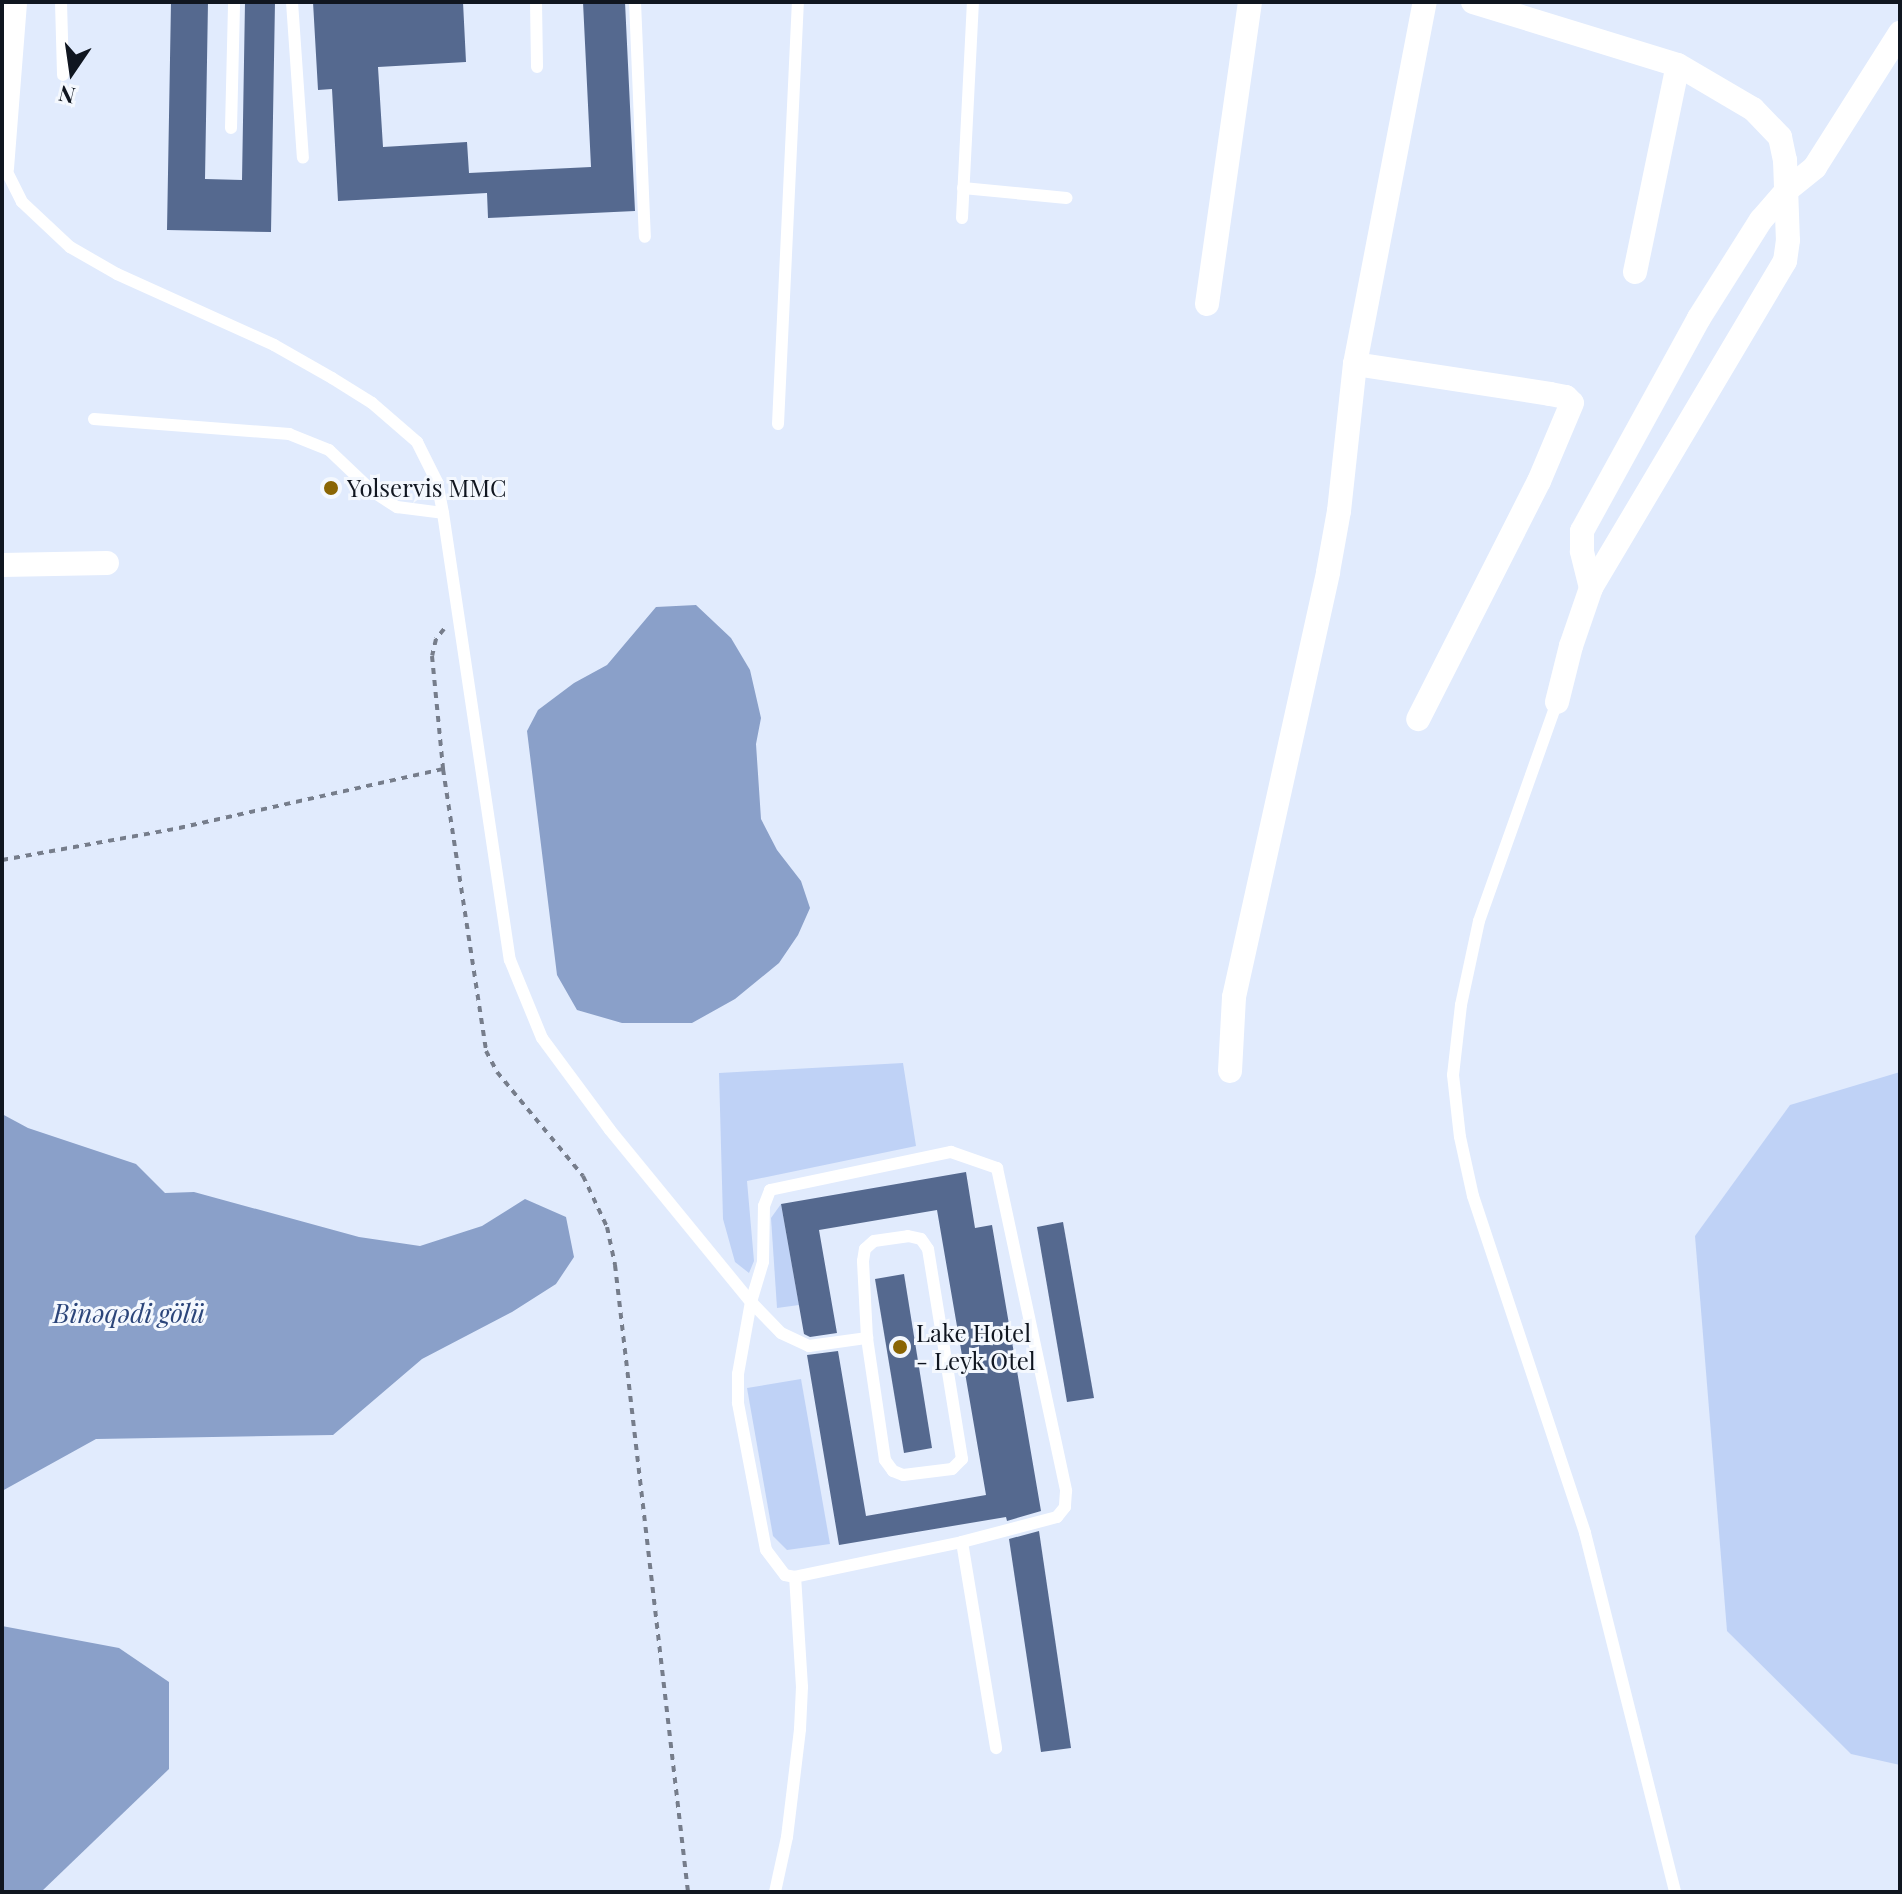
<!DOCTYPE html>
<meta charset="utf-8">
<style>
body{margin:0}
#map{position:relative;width:1902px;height:1894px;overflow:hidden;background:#e1ebfd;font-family:"Playfair Display",serif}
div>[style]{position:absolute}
.green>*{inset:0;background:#bfd2f6}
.water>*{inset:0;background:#8aa0c9}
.building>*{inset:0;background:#55698f}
.path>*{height:4px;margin-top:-2px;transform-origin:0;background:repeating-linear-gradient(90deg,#767d8b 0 6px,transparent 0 12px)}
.lane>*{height:12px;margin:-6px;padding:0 6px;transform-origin:6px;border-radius:6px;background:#fff}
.street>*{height:24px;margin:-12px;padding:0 12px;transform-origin:12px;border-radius:12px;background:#fff}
.dots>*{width:22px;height:22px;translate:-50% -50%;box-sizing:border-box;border:4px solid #f4f8fe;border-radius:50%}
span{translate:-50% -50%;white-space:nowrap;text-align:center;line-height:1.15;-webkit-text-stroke:6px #f4f8fe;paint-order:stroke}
.poi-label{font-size:24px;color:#101620}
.left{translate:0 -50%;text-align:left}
.water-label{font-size:26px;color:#2b457a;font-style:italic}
.frame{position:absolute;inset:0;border:4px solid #101620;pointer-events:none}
.north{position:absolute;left:32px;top:32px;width:80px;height:80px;-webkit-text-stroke:6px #f4f8fe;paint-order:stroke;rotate:193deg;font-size:22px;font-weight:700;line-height:32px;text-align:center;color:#101620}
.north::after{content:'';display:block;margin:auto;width:28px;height:36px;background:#101620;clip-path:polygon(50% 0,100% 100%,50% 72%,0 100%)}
</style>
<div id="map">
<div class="green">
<i style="clip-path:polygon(903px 1063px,916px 1146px,747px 1181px,754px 1261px,749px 1273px,735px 1262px,723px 1219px,719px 1073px)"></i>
<i style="clip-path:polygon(1900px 1072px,1900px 1765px,1851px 1754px,1727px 1631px,1695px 1236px,1790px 1105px)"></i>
<i style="clip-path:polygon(781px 1204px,799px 1305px,777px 1308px,771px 1218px)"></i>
<i style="clip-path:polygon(801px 1379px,830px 1544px,787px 1550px,773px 1536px,747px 1388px)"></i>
</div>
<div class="water">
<i style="clip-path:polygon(696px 605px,731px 638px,750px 670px,761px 718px,756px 744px,761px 819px,777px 850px,801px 881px,810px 908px,798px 935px,779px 963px,735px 999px,692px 1023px,622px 1023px,577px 1010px,557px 975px,527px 731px,538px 710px,574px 683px,607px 665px,656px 607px)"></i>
<i style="clip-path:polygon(2px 1114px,28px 1128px,136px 1164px,165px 1193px,194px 1192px,359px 1237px,420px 1246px,482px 1226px,525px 1199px,566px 1217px,574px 1257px,556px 1284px,512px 1312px,422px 1359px,333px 1435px,96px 1439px,2px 1491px)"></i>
<i style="clip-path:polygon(2px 1626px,119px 1648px,169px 1682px,169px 1769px,41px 1892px,2px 1892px)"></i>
</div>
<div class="building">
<i style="clip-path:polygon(171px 2px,208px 2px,205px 179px,242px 180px,245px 2px,275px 2px,271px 232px,167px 230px)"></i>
<i style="clip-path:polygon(313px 2px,463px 2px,466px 62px,378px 67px,383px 147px,467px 142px,469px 173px,591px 167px,583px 2px,625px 2px,635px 211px,488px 218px,487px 193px,338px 201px,332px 89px,318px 90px)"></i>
<i style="clip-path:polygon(966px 1172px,975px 1228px,992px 1225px,1041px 1511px,1007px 1521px,1006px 1517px,839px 1545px,807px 1355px,838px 1351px,866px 1516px,986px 1495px,937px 1210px,819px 1230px,837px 1333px,810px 1337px,804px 1334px,781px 1204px)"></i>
<i style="clip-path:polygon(1063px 1222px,1094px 1398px,1067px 1402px,1037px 1227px)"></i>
<i style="clip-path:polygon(904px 1274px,932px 1448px,904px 1453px,875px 1279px)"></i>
<i style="clip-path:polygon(1039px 1531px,1071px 1748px,1041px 1752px,1009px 1539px)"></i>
</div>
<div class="path">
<i style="left:444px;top:629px;width:13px;rotate:129deg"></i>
<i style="left:436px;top:639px;width:17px;rotate:103deg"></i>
<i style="left:432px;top:656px;width:114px;rotate:84.4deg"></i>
<i style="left:443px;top:769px;width:285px;rotate:81.3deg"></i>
<i style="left:486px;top:1051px;width:24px;rotate:62deg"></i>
<i style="left:497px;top:1072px;width:135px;rotate:50.4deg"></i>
<i style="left:583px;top:1176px;width:56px;rotate:64.8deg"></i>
<i style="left:607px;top:1227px;width:39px;rotate:78deg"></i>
<i style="left:615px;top:1265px;width:631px;rotate:83.36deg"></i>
<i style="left:2px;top:860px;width:180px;rotate:-10.2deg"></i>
<i style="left:179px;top:828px;width:271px;rotate:-12.6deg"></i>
</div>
<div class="lane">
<i style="left:61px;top:2px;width:73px;rotate:88.4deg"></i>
<i style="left:292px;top:2px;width:156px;rotate:86deg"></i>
<i style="left:536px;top:2px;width:65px;rotate:89.1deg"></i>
<i style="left:635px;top:2px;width:235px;rotate:87.6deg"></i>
<i style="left:231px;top:128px;width:126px;rotate:-88.6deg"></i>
<i style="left:4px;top:166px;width:40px;rotate:63.4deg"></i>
<i style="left:22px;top:202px;width:66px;rotate:43.2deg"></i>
<i style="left:70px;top:247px;width:54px;rotate:29.9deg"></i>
<i style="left:117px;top:274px;width:172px;rotate:24.3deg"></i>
<i style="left:274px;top:345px;width:67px;rotate:29.6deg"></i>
<i style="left:332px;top:378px;width:47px;rotate:32deg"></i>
<i style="left:372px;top:403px;width:60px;rotate:40.9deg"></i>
<i style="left:417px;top:442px;width:45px;rotate:63.4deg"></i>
<i style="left:437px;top:482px;width:32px;rotate:79deg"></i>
<i style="left:443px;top:513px;width:452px;rotate:81.5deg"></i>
<i style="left:510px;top:960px;width:84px;rotate:67.7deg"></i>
<i style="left:542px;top:1038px;width:114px;rotate:53.5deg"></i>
<i style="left:610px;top:1130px;width:222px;rotate:50.7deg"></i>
<i style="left:751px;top:1302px;width:43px;rotate:45.9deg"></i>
<i style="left:781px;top:1333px;width:31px;rotate:25deg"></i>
<i style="left:809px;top:1346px;width:59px;rotate:-7.9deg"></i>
<i style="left:963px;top:188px;width:104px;rotate:5.5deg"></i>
<i style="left:962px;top:218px;width:216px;rotate:-87.1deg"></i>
<i style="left:94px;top:419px;width:196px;rotate:4.4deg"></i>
<i style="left:289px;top:434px;width:43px;rotate:21.8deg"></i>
<i style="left:329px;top:450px;width:59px;rotate:43.6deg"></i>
<i style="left:372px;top:491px;width:30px;rotate:33deg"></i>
<i style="left:397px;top:507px;width:46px;rotate:7.4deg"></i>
<i style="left:778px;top:424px;width:422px;rotate:-87.3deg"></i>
<i style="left:1557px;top:702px;width:232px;rotate:109.6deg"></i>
<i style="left:1479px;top:921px;width:86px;rotate:102.1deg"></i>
<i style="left:1461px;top:1005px;width:70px;rotate:96.5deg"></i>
<i style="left:1453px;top:1075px;width:62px;rotate:83.6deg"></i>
<i style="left:1460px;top:1137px;width:60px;rotate:77.6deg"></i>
<i style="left:1473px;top:1196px;width:355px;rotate:71.6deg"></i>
<i style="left:1585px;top:1533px;width:370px;rotate:75.9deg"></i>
<i style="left:951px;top:1152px;width:49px;rotate:19.2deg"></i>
<i style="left:997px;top:1168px;width:330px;rotate:77.9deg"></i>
<i style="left:1066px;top:1491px;width:16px;rotate:94deg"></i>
<i style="left:1065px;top:1507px;width:13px;rotate:129deg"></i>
<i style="left:1057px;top:1517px;width:98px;rotate:165.3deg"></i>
<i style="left:962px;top:1542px;width:171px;rotate:168.2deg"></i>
<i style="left:795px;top:1577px;width:10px;rotate:-169deg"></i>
<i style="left:785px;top:1575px;width:31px;rotate:-127deg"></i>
<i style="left:766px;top:1550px;width:150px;rotate:-100.8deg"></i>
<i style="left:738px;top:1403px;width:29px;rotate:-90deg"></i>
<i style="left:738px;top:1374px;width:73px;rotate:-79.8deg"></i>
<i style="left:751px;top:1302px;width:42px;rotate:-73.3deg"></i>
<i style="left:763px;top:1262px;width:56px;rotate:-89deg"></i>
<i style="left:764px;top:1206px;width:17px;rotate:-69deg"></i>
<i style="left:770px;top:1190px;width:185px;rotate:-11.9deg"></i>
<i style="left:908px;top:1236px;width:13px;rotate:13deg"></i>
<i style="left:921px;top:1239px;width:12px;rotate:55deg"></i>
<i style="left:928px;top:1249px;width:213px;rotate:80.8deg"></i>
<i style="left:962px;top:1459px;width:14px;rotate:135deg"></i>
<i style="left:952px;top:1469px;width:49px;rotate:173deg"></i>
<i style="left:903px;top:1475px;width:11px;rotate:-158deg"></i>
<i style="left:893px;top:1471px;width:14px;rotate:-126deg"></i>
<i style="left:885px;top:1460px;width:123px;rotate:-98.4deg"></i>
<i style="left:867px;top:1338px;width:77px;rotate:-93deg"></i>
<i style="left:863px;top:1261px;width:12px;rotate:-81deg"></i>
<i style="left:865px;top:1249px;width:12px;rotate:-42deg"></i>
<i style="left:874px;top:1241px;width:34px;rotate:-8deg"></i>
<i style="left:962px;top:1542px;width:209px;rotate:80.6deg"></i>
<i style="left:775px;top:1892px;width:56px;rotate:-77.7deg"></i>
<i style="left:787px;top:1837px;width:109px;rotate:-83.1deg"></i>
<i style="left:800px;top:1729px;width:42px;rotate:-87.3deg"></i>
<i style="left:802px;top:1687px;width:110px;rotate:-93.6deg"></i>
</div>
<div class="street">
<i style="left:1473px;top:2px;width:214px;rotate:17.1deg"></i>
<i style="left:1678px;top:65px;width:87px;rotate:30.4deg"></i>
<i style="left:1753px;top:109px;width:39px;rotate:46deg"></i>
<i style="left:1780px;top:137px;width:24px;rotate:78deg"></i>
<i style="left:1785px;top:160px;width:80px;rotate:87.9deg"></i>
<i style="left:1788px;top:240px;width:21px;rotate:98deg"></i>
<i style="left:1785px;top:261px;width:380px;rotate:120.7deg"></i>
<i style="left:2px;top:168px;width:167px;rotate:-85.5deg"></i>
<i style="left:1635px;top:272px;width:211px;rotate:-78.3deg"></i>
<i style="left:1207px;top:304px;width:305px;rotate:-81.9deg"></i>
<i style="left:1355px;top:364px;width:197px;rotate:8.7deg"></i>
<i style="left:1550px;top:394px;width:16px;rotate:11deg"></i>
<i style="left:1566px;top:397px;width:8px;rotate:45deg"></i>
<i style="left:1572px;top:403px;width:85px;rotate:112.9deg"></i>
<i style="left:1539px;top:481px;width:267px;rotate:116.9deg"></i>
<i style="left:2px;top:565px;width:105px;rotate:-1.1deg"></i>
<i style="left:1557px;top:702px;width:58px;rotate:-76deg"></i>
<i style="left:1571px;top:646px;width:61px;rotate:-71deg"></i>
<i style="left:1591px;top:588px;width:38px;rotate:-104deg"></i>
<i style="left:1582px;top:551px;width:20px;rotate:-90deg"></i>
<i style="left:1582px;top:531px;width:243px;rotate:-61.2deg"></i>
<i style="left:1699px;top:318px;width:116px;rotate:-57.7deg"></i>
<i style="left:1761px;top:220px;width:40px;rotate:-49deg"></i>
<i style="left:1787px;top:190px;width:36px;rotate:-39deg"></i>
<i style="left:1815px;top:167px;width:159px;rotate:-57.6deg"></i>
<i style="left:1230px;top:1071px;width:74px;rotate:-86.9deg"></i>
<i style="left:1234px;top:997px;width:435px;rotate:-77.5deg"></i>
<i style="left:1328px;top:572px;width:62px;rotate:-79.8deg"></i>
<i style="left:1339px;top:511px;width:148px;rotate:-83.8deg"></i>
<i style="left:1355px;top:364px;width:369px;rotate:-79.1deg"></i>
</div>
<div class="dots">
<i style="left:331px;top:488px;background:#8a6504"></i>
<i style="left:900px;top:1347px;background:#8a6504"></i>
</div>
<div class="poi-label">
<span class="left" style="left:347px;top:488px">Yolservis MMC</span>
<span class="left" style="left:916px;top:1347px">Lake Hotel<br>- Leyk Otel</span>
</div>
<div class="water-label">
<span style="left:129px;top:1313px">Binəqədi gölü</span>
</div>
<div class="frame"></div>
<div class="north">N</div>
</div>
